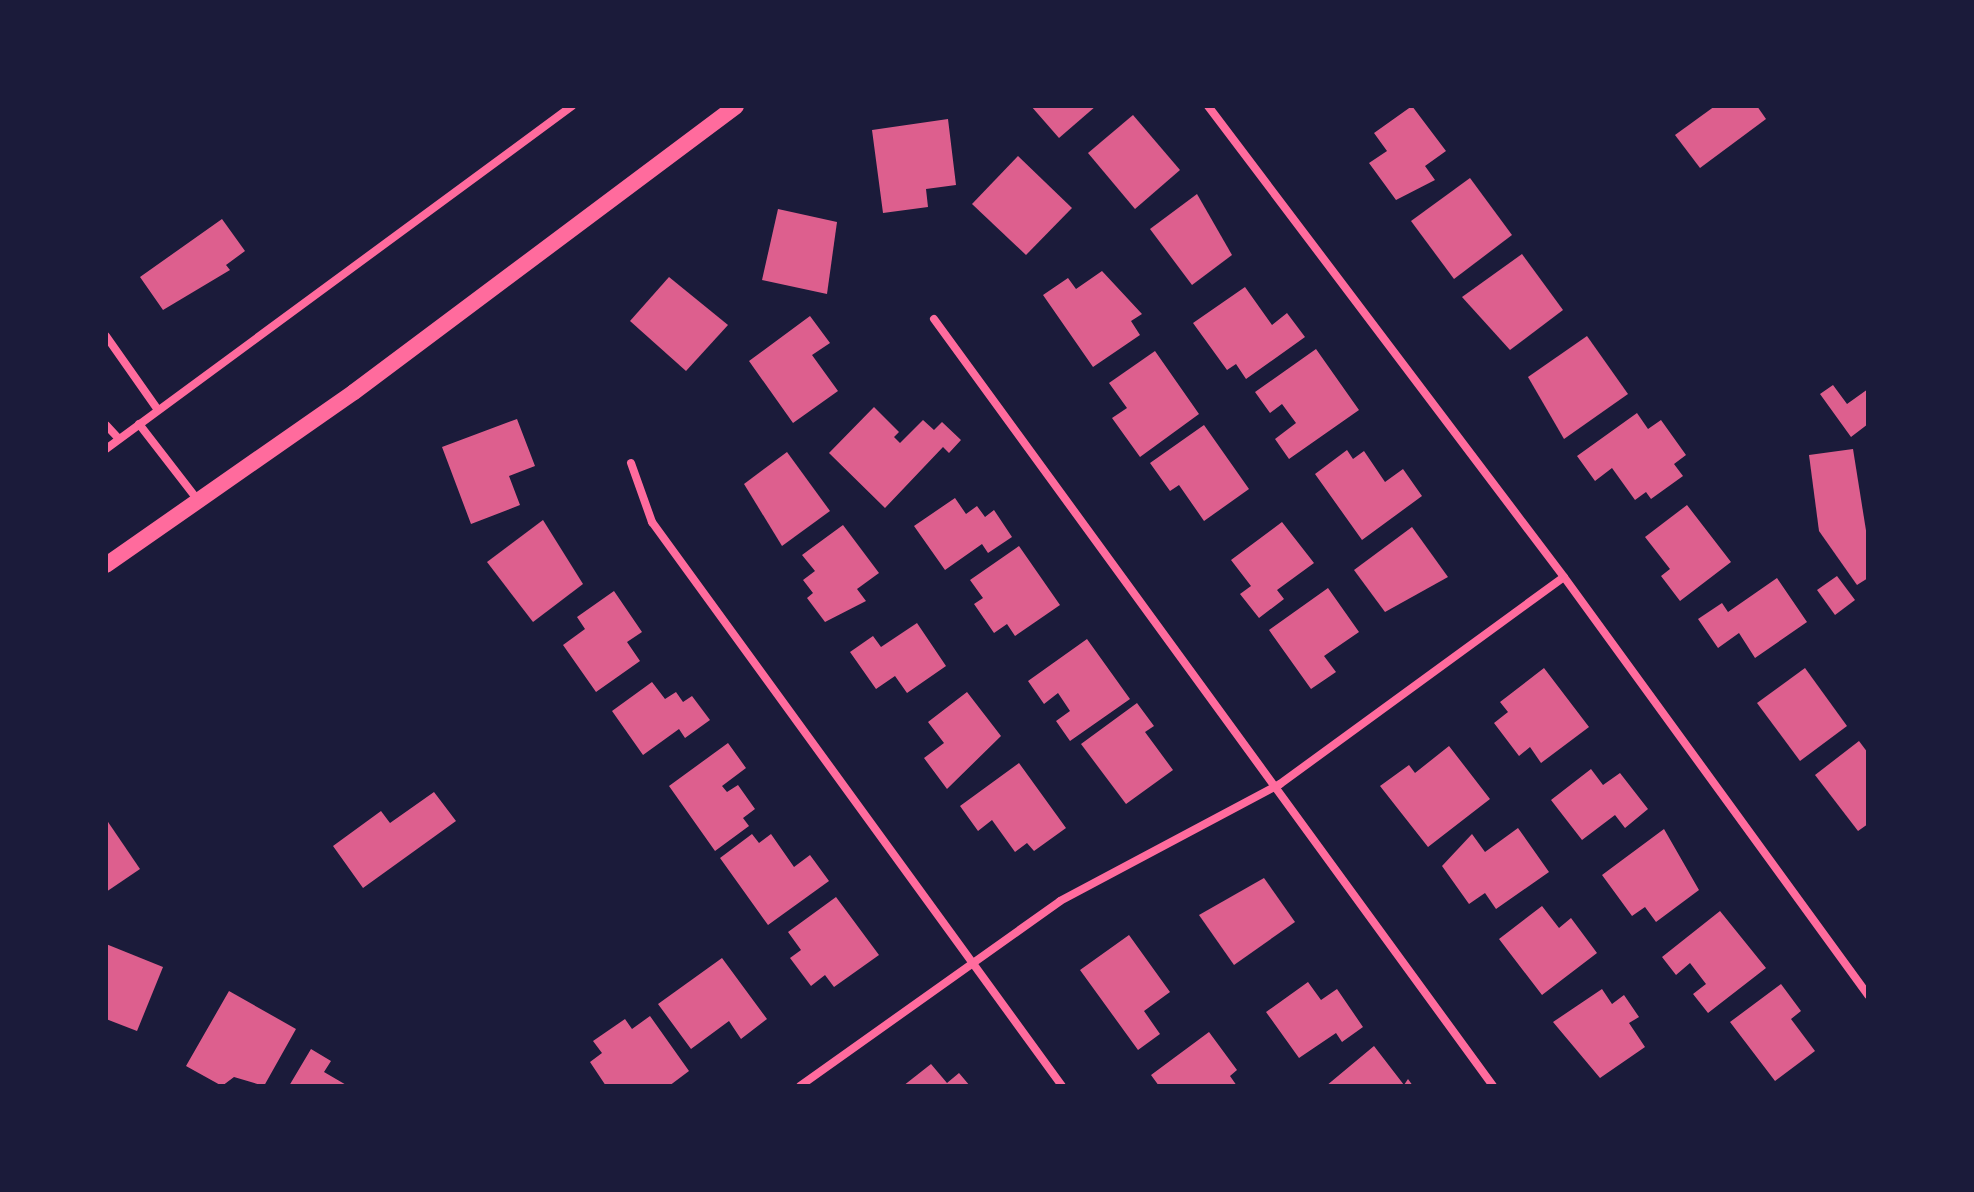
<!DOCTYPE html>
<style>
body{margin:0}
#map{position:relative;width:1974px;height:1192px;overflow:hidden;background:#1b1b3a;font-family:"Sofia Sans Condensed",sans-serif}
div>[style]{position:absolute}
.building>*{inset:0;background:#dd5f8e}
.minor>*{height:8px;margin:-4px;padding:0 4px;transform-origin:4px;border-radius:4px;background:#ff6b9d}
.secondary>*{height:16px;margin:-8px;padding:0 8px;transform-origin:8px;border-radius:8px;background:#ff6b9d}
span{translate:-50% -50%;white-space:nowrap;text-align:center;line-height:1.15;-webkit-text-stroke:8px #1b1b3a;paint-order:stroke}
.frame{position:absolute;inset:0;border:108px solid #1b1b3a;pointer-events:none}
</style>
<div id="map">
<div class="building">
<i style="clip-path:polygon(1031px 106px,1096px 106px,1059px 138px)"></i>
<i style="clip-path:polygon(1412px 106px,1446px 151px,1425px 166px,1435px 180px,1396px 200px,1369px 163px,1387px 151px,1374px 133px)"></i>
<i style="clip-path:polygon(1715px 106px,1757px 106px,1766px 119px,1700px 168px,1675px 135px)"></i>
<i style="clip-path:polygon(1133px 115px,1180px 170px,1135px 209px,1088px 153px)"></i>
<i style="clip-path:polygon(948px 119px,956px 185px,926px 189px,928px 207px,883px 213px,872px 130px)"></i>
<i style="clip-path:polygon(1018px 156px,1072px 208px,1026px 255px,972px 204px)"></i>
<i style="clip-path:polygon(1470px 178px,1512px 235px,1454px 279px,1411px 221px)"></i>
<i style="clip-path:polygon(1197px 194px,1232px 255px,1192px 285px,1150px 229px)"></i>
<i style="clip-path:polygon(778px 209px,837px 222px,827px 294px,762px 280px)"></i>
<i style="clip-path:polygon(222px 219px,245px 251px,226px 265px,230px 270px,163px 310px,140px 277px)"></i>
<i style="clip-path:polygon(1522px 254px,1563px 310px,1510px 350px,1462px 297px)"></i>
<i style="clip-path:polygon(1102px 271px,1142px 314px,1131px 321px,1140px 335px,1093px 367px,1043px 295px,1068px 278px,1076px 289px)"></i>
<i style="clip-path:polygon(669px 277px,728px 325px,686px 371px,630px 321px)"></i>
<i style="clip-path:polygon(1245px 287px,1272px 325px,1287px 313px,1305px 337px,1246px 379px,1236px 364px,1227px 370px,1193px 323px)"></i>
<i style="clip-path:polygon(810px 316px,830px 343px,812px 355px,838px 391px,793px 423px,749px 361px)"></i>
<i style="clip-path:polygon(1587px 336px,1628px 394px,1564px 439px,1528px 377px)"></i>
<i style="clip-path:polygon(1316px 349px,1359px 410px,1289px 459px,1275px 439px,1296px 423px,1282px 404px,1270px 413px,1255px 392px)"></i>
<i style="clip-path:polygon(1155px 351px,1199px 414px,1140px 457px,1112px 418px,1127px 408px,1109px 383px)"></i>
<i style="clip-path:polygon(1833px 385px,1847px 404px,1868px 389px,1868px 424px,1851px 437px,1820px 394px)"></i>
<i style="clip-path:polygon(874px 407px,899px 432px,894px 437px,900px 443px,923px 420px,934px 430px,942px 422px,961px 440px,949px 453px,943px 447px,885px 508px,829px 453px)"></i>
<i style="clip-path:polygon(1637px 413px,1648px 429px,1661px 420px,1686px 455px,1674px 464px,1683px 476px,1651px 499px,1646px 492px,1635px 500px,1612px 468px,1595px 481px,1577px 456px)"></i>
<i style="clip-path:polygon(517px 419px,535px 466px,509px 476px,520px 505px,471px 524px,442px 447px)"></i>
<i style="clip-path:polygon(1204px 425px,1249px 489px,1204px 521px,1179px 485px,1170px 491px,1150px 463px)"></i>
<i style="clip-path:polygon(1853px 449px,1868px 543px,1868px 578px,1857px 585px,1819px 531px,1809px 455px)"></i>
<i style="clip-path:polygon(1347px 450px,1353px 459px,1364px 451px,1385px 482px,1403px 469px,1422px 496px,1362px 540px,1315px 474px)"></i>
<i style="clip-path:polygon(787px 452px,830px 511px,782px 546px,744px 484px)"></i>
<i style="clip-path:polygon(955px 498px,966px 514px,977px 506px,985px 517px,994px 510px,1012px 537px,988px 553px,982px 544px,945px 570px,914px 526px)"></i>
<i style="clip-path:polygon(1687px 505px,1731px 562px,1680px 601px,1661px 576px,1670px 569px,1645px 537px)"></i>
<i style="clip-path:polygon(543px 520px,583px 584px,533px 622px,487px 562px)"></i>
<i style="clip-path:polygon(1282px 522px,1314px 563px,1277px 590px,1284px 599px,1259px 618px,1240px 594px,1251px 586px,1231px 560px)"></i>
<i style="clip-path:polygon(843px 525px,879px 573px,857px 589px,866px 601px,825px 622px,807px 598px,813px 593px,803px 580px,815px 571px,802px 555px)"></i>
<i style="clip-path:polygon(1412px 527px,1448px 577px,1385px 612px,1354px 570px)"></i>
<i style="clip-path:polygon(1019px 546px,1060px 605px,1015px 636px,1007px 624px,994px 633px,974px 604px,983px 598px,970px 580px)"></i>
<i style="clip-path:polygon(1837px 576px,1855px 600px,1835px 615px,1817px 590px)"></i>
<i style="clip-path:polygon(1777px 578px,1807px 622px,1755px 658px,1739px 633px,1718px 648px,1698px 619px,1722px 603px,1728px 612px)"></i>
<i style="clip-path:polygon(1328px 588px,1359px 632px,1324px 656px,1336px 672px,1311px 689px,1269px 630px)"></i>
<i style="clip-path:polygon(614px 591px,642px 632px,627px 642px,640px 661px,596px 692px,563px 645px,585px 629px,577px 617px)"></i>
<i style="clip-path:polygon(917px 623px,946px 666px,907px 693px,895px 676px,876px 689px,850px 652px,873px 636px,881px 647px)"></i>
<i style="clip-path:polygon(1087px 639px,1130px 699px,1070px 741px,1056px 721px,1070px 711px,1058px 693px,1044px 704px,1028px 681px)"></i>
<i style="clip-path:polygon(1544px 668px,1589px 727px,1541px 763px,1530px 747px,1519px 756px,1494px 723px,1508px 712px,1500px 702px)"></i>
<i style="clip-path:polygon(1805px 668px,1847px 726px,1800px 761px,1757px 703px)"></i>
<i style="clip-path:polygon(652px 682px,665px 699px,676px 692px,683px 702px,692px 696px,710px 720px,685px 738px,679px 729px,643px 755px,612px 711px)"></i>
<i style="clip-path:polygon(967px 692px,1001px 736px,947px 789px,924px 758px,944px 743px,928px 722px)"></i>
<i style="clip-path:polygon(1137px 703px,1154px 726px,1145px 732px,1173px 770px,1126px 804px,1081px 744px)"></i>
<i style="clip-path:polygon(1859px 741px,1868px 753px,1868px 824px,1858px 831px,1815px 775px)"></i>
<i style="clip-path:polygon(728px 743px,746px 768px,722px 786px,727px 792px,738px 785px,755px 809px,743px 818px,749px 826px,715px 851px,669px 786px)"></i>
<i style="clip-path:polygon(1449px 746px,1490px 799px,1428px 847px,1380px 786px,1409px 765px,1415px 773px)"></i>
<i style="clip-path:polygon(1019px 763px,1066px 828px,1034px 851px,1027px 843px,1015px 852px,992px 820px,978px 831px,960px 806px)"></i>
<i style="clip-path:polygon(1591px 769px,1603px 785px,1620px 773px,1648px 809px,1625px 828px,1615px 815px,1582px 840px,1551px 800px)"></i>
<i style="clip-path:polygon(434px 792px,456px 821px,363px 888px,333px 846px,381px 811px,390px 823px)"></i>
<i style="clip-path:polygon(106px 819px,140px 869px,106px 892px)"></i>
<i style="clip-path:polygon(1518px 828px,1549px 872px,1496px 909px,1485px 893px,1469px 904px,1442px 866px,1472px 834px,1485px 852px)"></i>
<i style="clip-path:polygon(1664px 829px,1699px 890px,1656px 922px,1645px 907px,1632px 916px,1602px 875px)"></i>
<i style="clip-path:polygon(752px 834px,759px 843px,771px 834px,794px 867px,810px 855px,829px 881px,768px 925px,720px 858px)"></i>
<i style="clip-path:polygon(1264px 878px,1295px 922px,1234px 965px,1199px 915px)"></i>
<i style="clip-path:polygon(836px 897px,879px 955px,834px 987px,825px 975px,811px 986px,790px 958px,801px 950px,788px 932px)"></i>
<i style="clip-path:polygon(1542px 906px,1559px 928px,1571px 918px,1597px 953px,1542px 995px,1499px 939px)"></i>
<i style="clip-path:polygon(1720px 911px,1766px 968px,1708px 1013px,1693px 994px,1706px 984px,1690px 963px,1676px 975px,1662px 957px)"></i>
<i style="clip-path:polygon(1129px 935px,1170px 992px,1144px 1011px,1160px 1034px,1138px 1050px,1080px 970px)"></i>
<i style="clip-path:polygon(106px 944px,163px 967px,137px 1031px,106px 1019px)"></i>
<i style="clip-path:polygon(722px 958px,767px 1019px,741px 1039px,729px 1021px,691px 1049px,658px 1004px)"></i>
<i style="clip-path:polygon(1308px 982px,1321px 1000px,1337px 989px,1363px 1027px,1342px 1042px,1336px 1033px,1299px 1058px,1266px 1012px)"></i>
<i style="clip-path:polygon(1781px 984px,1801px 1011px,1791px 1019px,1815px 1051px,1775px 1081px,1730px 1022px)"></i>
<i style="clip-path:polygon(1602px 989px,1612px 1004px,1624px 995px,1639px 1017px,1629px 1023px,1645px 1047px,1600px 1078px,1553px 1022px)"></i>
<i style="clip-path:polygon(229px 991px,296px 1029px,264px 1086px,234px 1077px,222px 1086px,186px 1066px)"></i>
<i style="clip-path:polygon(650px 1016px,689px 1071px,669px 1086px,606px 1086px,590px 1062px,602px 1053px,593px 1041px,625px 1019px,632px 1029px)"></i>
<i style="clip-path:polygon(1209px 1032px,1237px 1070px,1230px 1076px,1237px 1086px,1159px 1086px,1151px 1075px)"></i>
<i style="clip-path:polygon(1374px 1046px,1404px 1085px,1408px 1079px,1413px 1086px,1326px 1086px)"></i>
<i style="clip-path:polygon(311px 1049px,331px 1061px,324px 1072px,348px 1086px,289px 1086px)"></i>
<i style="clip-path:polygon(931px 1064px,947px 1083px,959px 1073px,970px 1086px,903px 1086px)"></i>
</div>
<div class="minor">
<i style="left:1208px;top:106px;width:590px;rotate:52.92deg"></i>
<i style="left:1564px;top:577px;width:517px;rotate:53.97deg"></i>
<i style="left:934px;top:319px;width:949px;rotate:53.91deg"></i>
<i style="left:106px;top:336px;width:90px;rotate:54.9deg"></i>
<i style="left:139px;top:424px;width:95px;rotate:52.3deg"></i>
<i style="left:106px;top:425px;width:19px;rotate:47deg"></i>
<i style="left:106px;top:449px;width:579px;rotate:-36.35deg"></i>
<i style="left:631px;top:463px;width:63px;rotate:70.4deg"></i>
<i style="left:652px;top:522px;width:697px;rotate:53.98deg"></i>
<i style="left:800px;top:1086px;width:319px;rotate:-35.4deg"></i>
<i style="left:1060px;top:901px;width:249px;rotate:-28deg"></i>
<i style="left:1280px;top:784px;width:351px;rotate:-36.1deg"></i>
</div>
<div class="secondary">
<i style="left:106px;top:565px;width:302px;rotate:-34.9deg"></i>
<i style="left:354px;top:392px;width:477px;rotate:-36.8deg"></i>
</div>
<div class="frame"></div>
</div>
